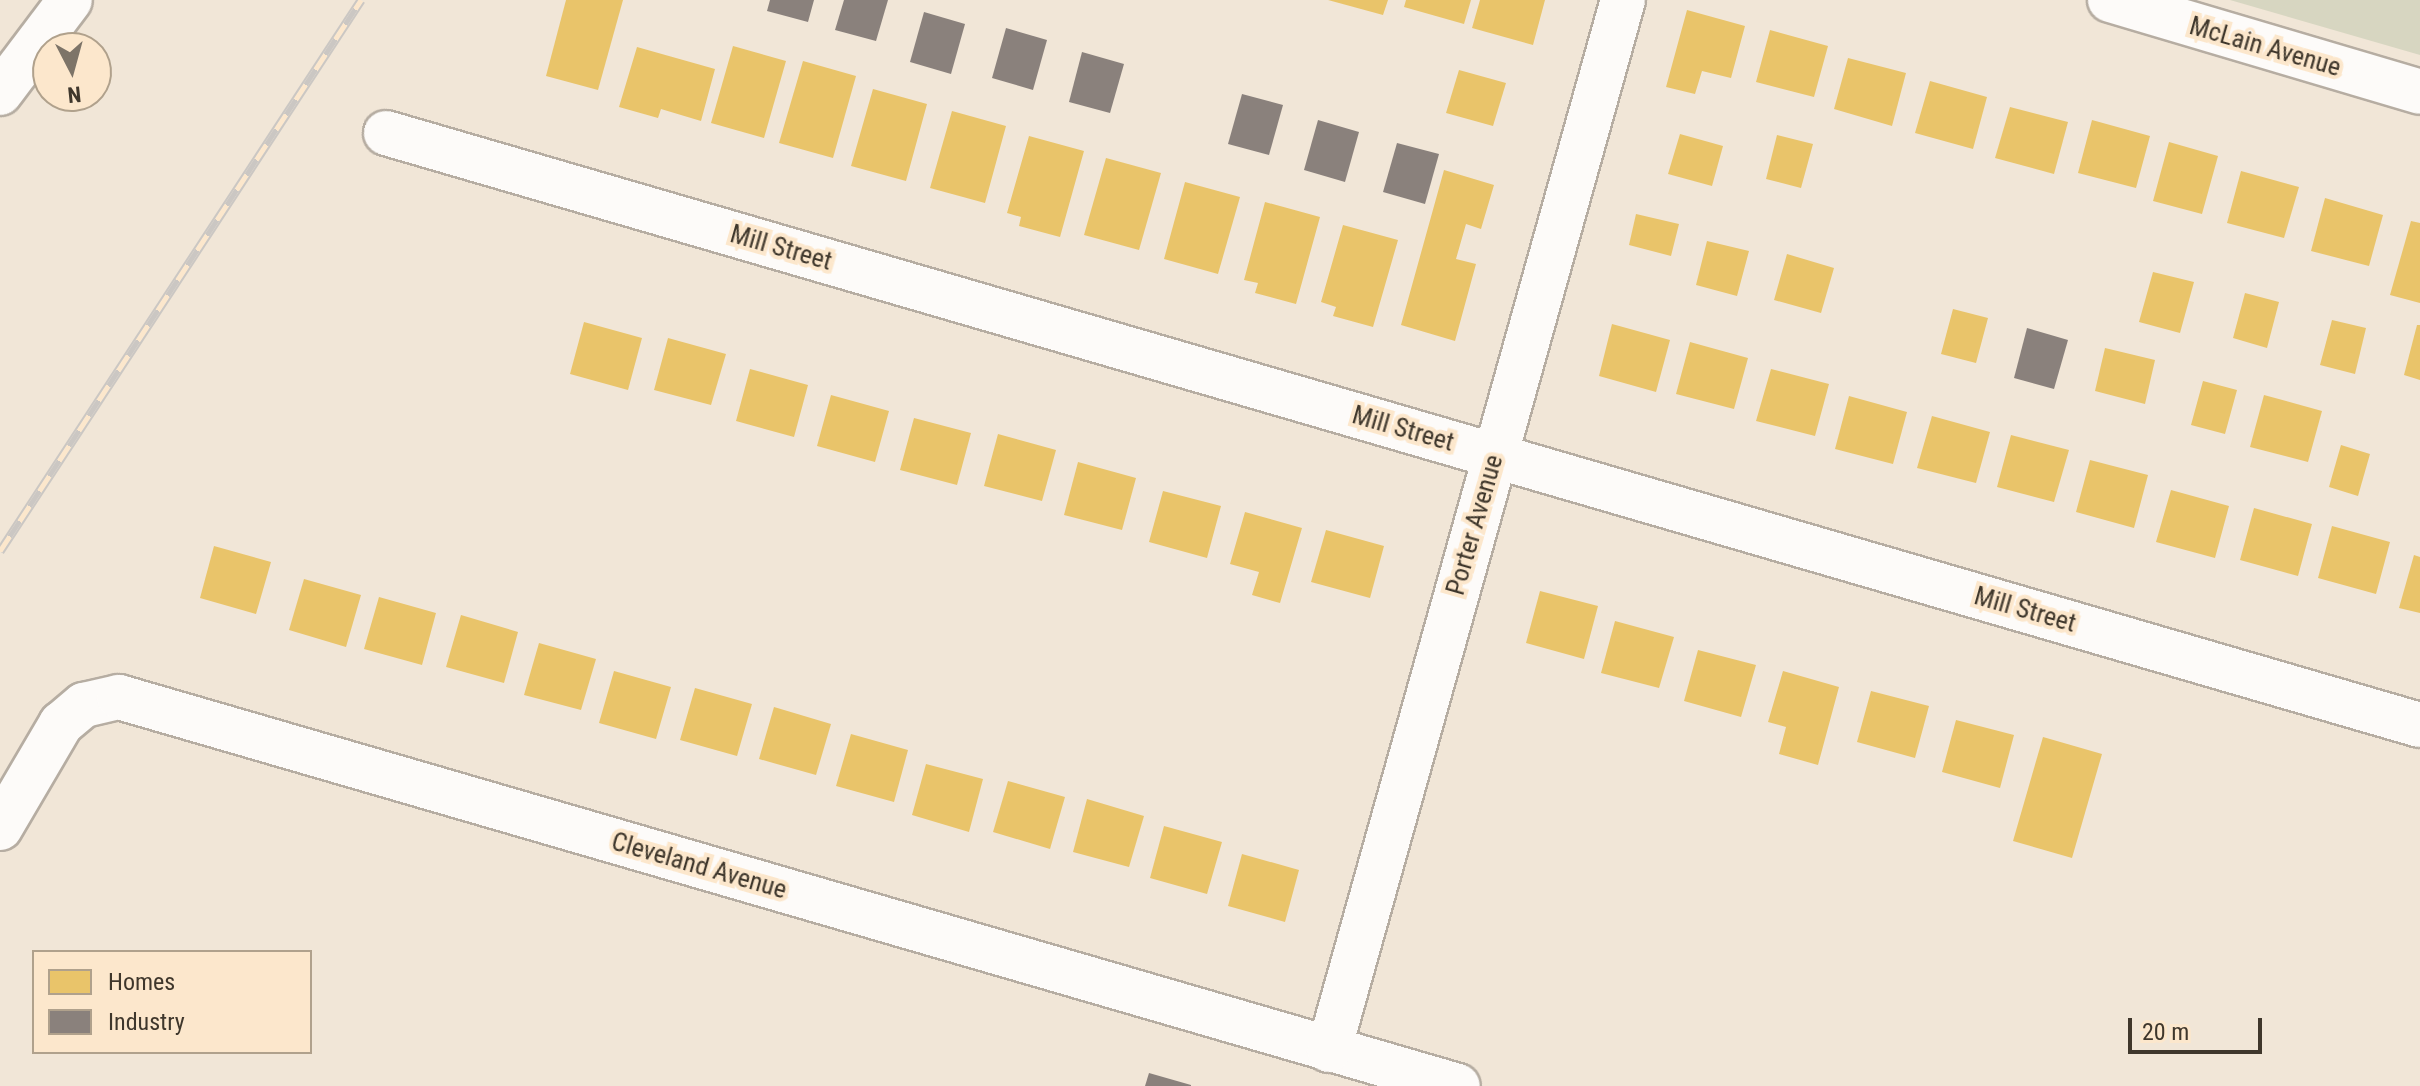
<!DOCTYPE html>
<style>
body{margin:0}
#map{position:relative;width:2420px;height:1086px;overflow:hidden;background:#f1e6d7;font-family:"Roboto Condensed",sans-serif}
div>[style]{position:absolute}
.green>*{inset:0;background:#d7d6c1}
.homes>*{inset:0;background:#e9c46a}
.industry>*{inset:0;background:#8a817c}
.roads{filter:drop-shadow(2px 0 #b6ada2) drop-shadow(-2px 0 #b6ada2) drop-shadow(0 2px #b6ada2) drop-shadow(0 -2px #b6ada2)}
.minor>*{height:44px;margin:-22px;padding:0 22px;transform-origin:22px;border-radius:22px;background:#fdfbf9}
.motorway>*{height:44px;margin:-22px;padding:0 22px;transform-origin:22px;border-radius:22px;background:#fdfbf9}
.rail>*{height:9px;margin-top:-4.5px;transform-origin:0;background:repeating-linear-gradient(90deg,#fce7cc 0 18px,#cbc7c3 0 36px);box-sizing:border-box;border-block:2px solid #cbc7c3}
span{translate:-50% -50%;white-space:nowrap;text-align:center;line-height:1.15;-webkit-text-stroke:8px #fce7cc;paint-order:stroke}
.street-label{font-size:26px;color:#3f372c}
.legend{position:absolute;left:32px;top:950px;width:280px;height:104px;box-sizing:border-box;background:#fce7cc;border:2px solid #b0a18c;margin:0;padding:10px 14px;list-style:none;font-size:24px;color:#3f372c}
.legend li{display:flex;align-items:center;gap:16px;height:40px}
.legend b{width:40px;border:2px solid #b0a18c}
.north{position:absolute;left:32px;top:32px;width:80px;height:80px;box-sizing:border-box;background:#fce7cc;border:2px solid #b0a18c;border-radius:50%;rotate:174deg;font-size:22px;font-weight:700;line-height:32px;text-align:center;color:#3f372c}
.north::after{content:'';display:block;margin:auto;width:28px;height:36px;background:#7d7468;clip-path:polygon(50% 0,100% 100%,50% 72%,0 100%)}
.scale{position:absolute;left:2128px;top:1018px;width:134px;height:36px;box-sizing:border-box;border:4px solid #3f372c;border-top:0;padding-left:10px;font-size:24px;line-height:28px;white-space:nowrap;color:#3f372c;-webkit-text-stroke:6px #fce7cc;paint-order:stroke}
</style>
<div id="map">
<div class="green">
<i style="clip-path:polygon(2230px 0,2420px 0,2420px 55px)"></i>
</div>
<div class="homes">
<i style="clip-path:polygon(566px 0,623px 0,598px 90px,546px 76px)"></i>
<i style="clip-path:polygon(1328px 0,1388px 0,1383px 15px)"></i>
<i style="clip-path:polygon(1406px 0,1471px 0,1464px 24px,1404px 7px)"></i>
<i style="clip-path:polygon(1480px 0,1545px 0,1533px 45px,1472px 28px)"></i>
<i style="clip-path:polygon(1687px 10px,1745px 26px,1731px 78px,1702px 71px,1695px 94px,1666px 87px)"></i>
<i style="clip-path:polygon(1770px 30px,1828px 46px,1814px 97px,1756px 82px)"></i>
<i style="clip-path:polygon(733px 46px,786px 61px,764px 138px,711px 123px)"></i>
<i style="clip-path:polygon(637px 47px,715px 69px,701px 121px,661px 109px,658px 118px,619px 107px)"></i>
<i style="clip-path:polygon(1848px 58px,1906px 73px,1892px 126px,1834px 109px)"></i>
<i style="clip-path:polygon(803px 61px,856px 76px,833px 158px,779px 143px)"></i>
<i style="clip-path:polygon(1459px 70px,1506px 83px,1493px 126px,1446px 113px)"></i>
<i style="clip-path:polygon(1930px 81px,1987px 97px,1973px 149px,1915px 133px)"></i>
<i style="clip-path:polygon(873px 89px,927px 104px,906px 181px,851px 166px)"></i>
<i style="clip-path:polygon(2010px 107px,2068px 122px,2054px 174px,1995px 158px)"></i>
<i style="clip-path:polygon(952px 111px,1006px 126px,985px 203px,930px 188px)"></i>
<i style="clip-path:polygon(2092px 120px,2150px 136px,2136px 188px,2078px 173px)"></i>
<i style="clip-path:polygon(1680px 134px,1723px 146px,1712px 186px,1668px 174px)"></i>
<i style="clip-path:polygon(1777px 135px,1813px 144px,1801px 188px,1766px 179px)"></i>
<i style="clip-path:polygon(1029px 136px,1084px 151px,1060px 237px,1019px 226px,1021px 217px,1007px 213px)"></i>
<i style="clip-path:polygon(2169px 142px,2218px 156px,2202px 214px,2153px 201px)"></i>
<i style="clip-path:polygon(1106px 158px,1161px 173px,1139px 250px,1084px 235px)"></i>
<i style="clip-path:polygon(1444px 170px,1494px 185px,1481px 229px,1466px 224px,1456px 259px,1476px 264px,1455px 341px,1401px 325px)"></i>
<i style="clip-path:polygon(2241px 171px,2299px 187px,2284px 238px,2227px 223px)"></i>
<i style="clip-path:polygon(1185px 182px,1240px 197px,1218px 274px,1164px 259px)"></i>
<i style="clip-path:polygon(2325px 198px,2383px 215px,2369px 266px,2311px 251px)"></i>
<i style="clip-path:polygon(1265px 202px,1320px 217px,1296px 304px,1255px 293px,1258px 283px,1244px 280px)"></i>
<i style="clip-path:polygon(1636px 214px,1679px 224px,1671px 256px,1629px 245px)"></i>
<i style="clip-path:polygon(2411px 221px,2420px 223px,2420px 303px,2390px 295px)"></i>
<i style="clip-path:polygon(1343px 225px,1398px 240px,1373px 327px,1333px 316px,1336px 307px,1321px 302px)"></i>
<i style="clip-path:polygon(1707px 241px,1749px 251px,1737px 296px,1696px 285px)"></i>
<i style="clip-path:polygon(1787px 254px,1834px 268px,1821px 313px,1774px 300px)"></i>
<i style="clip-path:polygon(2153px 272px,2194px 282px,2180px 333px,2139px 322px)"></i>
<i style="clip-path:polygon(2245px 293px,2279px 302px,2267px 348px,2233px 338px)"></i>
<i style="clip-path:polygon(1953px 309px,1988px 318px,1976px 363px,1941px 354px)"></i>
<i style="clip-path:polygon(2332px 320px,2366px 328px,2355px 374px,2320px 365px)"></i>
<i style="clip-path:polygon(584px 322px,642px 338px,628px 390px,570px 374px)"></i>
<i style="clip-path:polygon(1612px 324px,1670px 340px,1656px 392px,1599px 376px)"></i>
<i style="clip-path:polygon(2417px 325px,2420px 325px,2420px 380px,2404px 375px)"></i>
<i style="clip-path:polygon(668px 338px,726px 354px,711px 405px,654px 390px)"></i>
<i style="clip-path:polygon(1690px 342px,1748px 358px,1734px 409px,1676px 394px)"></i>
<i style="clip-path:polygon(2105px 348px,2155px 360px,2145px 404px,2095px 391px)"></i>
<i style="clip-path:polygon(750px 369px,808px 385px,794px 437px,736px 421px)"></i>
<i style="clip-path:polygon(1771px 369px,1829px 384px,1815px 436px,1756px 421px)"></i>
<i style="clip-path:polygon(2203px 381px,2237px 390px,2225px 434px,2191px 425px)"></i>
<i style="clip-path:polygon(831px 395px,889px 411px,875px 462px,817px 446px)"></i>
<i style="clip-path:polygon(2264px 395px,2322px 411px,2308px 462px,2250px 447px)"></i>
<i style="clip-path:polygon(1849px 396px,1907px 412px,1893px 464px,1835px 449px)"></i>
<i style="clip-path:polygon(1932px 416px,1990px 432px,1976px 483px,1917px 468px)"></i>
<i style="clip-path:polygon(914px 418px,971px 433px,957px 485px,900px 470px)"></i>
<i style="clip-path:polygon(998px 434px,1056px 450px,1042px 501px,984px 486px)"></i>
<i style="clip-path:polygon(2011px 435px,2069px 450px,2054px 502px,1997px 487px)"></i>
<i style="clip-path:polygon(2341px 445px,2370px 454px,2358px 496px,2329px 487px)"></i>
<i style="clip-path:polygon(2090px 460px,2148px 475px,2134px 528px,2076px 512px)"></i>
<i style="clip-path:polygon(1078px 462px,1136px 478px,1122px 530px,1064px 515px)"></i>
<i style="clip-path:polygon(2171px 490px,2229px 506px,2215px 558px,2156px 542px)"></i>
<i style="clip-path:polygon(1163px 491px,1221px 506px,1207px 558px,1149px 542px)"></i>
<i style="clip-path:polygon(2254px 508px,2312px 524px,2298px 576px,2240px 560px)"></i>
<i style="clip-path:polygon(1245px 512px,1302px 528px,1280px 603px,1252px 595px,1259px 572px,1230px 564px)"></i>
<i style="clip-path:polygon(2332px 526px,2390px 542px,2376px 594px,2318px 578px)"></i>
<i style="clip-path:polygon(1326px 530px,1384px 546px,1370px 598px,1311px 582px)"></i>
<i style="clip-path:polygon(214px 546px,271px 562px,256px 614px,200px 598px)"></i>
<i style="clip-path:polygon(2414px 555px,2420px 557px,2420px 613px,2399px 608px)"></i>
<i style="clip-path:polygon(304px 579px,361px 595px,346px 647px,289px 630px)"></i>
<i style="clip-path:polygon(1540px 591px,1598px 606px,1584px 659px,1526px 643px)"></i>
<i style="clip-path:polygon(379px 597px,436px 613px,422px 665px,364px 649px)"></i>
<i style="clip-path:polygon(461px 615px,518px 632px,504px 683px,446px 667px)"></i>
<i style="clip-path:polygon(1615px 621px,1674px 637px,1659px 688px,1601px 673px)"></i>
<i style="clip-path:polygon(539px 643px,596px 659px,581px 710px,524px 695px)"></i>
<i style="clip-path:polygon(1698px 650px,1756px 665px,1741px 717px,1684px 701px)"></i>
<i style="clip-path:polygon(614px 671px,671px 687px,656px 739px,599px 723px)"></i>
<i style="clip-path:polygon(1783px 671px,1839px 687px,1818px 765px,1779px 754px,1786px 727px,1768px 722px)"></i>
<i style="clip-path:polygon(695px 688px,752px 704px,737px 756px,680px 740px)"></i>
<i style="clip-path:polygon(1871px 691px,1929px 706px,1915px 758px,1857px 742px)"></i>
<i style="clip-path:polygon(774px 707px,831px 724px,816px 775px,759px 759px)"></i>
<i style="clip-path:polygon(1956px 720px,2014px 735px,2000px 788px,1942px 772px)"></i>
<i style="clip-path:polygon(851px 734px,908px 750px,894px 802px,836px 786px)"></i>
<i style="clip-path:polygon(2043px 737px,2102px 754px,2072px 858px,2013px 841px)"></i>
<i style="clip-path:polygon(926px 764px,983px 779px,969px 832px,912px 815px)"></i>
<i style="clip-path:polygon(1008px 781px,1065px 797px,1050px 849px,993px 832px)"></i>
<i style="clip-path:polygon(1087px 799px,1144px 816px,1129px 867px,1073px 852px)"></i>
<i style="clip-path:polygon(1164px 826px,1222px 842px,1207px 894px,1150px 878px)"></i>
<i style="clip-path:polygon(1242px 854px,1299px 870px,1285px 922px,1228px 906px)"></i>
</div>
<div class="industry">
<i style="clip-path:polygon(770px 0,814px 0,808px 22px,767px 11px)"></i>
<i style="clip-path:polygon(844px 0,888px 0,876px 41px,835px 30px)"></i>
<i style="clip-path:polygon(924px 12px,965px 24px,951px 74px,910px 62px)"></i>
<i style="clip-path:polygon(1006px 28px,1047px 40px,1033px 90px,992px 78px)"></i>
<i style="clip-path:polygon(1082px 52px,1124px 64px,1110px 113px,1069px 102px)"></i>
<i style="clip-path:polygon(1242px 94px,1283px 105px,1269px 155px,1228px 144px)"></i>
<i style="clip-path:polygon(1318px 120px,1359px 132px,1345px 182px,1304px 170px)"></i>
<i style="clip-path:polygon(1397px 143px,1439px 154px,1425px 204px,1383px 192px)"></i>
<i style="clip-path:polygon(2027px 328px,2068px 340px,2054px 389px,2014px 378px)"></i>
<i style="clip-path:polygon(1149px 1073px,1191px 1085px,1191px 1086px,1145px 1086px)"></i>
</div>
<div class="roads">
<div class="minor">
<i style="left:2110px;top:0;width:323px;rotate:16.5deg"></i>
<i style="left:386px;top:133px;width:2118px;rotate:16.23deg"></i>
<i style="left:0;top:828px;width:121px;rotate:-59.6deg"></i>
<i style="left:61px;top:724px;width:30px;rotate:-40deg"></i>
<i style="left:84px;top:705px;width:36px;rotate:-13deg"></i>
<i style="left:119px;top:697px;width:1394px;rotate:16.2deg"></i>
<i style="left:1329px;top:1050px;width:1090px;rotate:-74.36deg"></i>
</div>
<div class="motorway">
<i style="left:0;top:93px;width:116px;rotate:-53deg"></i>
</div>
</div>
<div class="rail">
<i style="left:0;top:551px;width:659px;rotate:-56.77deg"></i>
</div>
<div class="street-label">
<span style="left:2265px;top:47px;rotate:16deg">McLain Avenue</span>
<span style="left:781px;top:248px;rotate:16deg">Mill Street</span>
<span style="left:1403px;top:429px;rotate:16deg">Mill Street</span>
<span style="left:1475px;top:525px;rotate:-74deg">Porter Avenue</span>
<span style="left:2025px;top:610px;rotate:16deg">Mill Street</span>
<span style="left:699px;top:866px;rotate:16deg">Cleveland Avenue</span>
</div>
<ul class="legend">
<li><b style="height:22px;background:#e9c46a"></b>Homes</li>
<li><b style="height:22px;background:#8a817c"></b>Industry</li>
</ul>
<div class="north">N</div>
<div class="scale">20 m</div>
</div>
